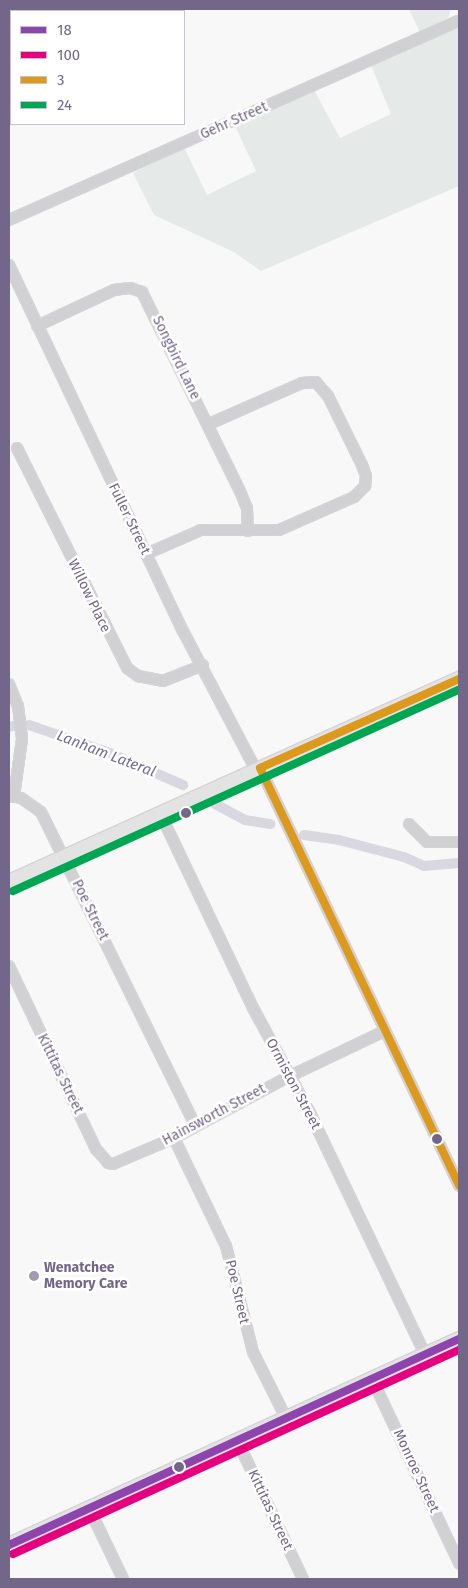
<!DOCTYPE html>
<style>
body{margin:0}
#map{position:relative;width:468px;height:1588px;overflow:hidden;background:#f8f8f8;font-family:"Fira Sans",sans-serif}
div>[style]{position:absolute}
.green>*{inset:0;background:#e5eae8}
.canal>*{height:10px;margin:-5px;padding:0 5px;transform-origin:5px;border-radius:5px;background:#d9d7e0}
.roads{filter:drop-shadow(1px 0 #d5d3d7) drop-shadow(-1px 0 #d5d3d7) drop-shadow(0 1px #d5d3d7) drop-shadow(0 -1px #d5d3d7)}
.street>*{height:10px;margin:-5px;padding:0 5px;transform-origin:5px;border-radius:5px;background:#d1d0d3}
.secondary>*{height:14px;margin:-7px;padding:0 7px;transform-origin:7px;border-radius:7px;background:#e3e3e4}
.bus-1>*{height:8px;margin:-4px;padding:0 4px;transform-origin:4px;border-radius:4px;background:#8e44ad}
.bus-2>*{height:8px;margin:-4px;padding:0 4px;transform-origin:4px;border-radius:4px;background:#e5007d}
.bus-3>*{height:8px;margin:-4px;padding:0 4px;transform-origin:4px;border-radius:4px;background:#dd991b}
.bus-4>*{height:8px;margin:-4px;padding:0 4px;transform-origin:4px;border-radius:4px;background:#00a651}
.dots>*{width:14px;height:14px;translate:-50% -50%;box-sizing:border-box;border:2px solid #fff;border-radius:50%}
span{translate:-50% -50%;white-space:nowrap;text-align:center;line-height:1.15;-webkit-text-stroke:5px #fff;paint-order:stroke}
.street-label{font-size:14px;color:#736789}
.poi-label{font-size:14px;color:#736789;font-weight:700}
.left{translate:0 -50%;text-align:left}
.water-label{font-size:15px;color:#746d92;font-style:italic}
.frame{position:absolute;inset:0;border:10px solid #736789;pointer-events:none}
.legend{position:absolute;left:10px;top:10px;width:175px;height:115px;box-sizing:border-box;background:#fff;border:1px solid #c7c2d0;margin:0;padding:6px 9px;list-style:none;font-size:15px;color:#736789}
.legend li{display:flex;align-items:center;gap:10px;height:25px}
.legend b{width:25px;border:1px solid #c7c2d0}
</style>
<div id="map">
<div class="green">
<i style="clip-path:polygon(409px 9px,451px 9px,448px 18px,420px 33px)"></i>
<i style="clip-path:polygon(459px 23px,459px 186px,261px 271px,234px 252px,154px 215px,133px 173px,184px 147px,207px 195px,256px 171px,234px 124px,313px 88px,340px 138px,391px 114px,370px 63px)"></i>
</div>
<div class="canal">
<i style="left:29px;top:725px;width:86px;rotate:19.1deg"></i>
<i style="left:110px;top:753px;width:80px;rotate:23.7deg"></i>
<i style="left:9px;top:727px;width:4px;rotate:-14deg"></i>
<i style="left:215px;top:804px;width:34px;rotate:28deg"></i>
<i style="left:245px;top:820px;width:26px;rotate:9deg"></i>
<i style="left:304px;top:835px;width:35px;rotate:8deg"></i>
<i style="left:339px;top:840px;width:67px;rotate:14.7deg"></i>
<i style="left:404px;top:857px;width:22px;rotate:24deg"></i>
<i style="left:424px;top:866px;width:35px;rotate:-5deg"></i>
</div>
<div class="roads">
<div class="street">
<i style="left:9px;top:220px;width:492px;rotate:-23.9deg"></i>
<i style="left:9px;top:265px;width:405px;rotate:64.6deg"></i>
<i style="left:183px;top:631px;width:157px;rotate:62.3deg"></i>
<i style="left:37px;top:326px;width:85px;rotate:-25.1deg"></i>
<i style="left:114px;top:290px;width:16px;rotate:-7deg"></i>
<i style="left:130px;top:288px;width:13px;rotate:18deg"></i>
<i style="left:142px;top:292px;width:222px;rotate:63.8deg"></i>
<i style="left:240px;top:491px;width:18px;rotate:68deg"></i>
<i style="left:247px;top:508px;width:23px;rotate:88deg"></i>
<i style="left:17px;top:448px;width:246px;rotate:63.4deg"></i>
<i style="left:127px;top:668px;width:14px;rotate:36deg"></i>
<i style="left:138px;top:676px;width:25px;rotate:11deg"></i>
<i style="left:163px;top:681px;width:43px;rotate:-21.8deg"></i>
<i style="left:146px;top:554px;width:60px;rotate:-23.6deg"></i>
<i style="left:201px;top:530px;width:78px"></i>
<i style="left:279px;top:530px;width:82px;rotate:-23.7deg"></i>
<i style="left:354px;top:497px;width:16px;rotate:-45deg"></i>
<i style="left:365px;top:486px;width:10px;rotate:-84deg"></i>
<i style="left:366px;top:476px;width:12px;rotate:-110deg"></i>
<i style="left:362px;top:465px;width:77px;rotate:-116.2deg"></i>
<i style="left:328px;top:396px;width:18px;rotate:-131deg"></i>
<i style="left:316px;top:382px;width:14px;rotate:176deg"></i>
<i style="left:302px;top:383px;width:102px;rotate:156.2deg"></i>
<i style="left:9px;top:684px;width:24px;rotate:68deg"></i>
<i style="left:18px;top:706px;width:33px;rotate:83deg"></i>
<i style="left:22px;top:739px;width:58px;rotate:98deg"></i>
<i style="left:260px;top:768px;width:463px;rotate:64.5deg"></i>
<i style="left:9px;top:796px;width:12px;rotate:9deg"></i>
<i style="left:21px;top:798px;width:24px;rotate:35deg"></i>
<i style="left:41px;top:812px;width:349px;rotate:63.8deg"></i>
<i style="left:160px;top:813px;width:216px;rotate:64.5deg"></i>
<i style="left:253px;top:1008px;width:117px;rotate:61.5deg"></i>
<i style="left:309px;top:1111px;width:269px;rotate:64.5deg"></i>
<i style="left:409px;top:824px;width:25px;rotate:45deg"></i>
<i style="left:427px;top:842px;width:32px"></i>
<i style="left:9px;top:966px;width:203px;rotate:64.6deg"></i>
<i style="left:96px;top:1149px;width:18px;rotate:49deg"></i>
<i style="left:108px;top:1163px;width:5px;rotate:11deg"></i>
<i style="left:113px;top:1164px;width:66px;rotate:-23.1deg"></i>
<i style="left:174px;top:1138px;width:129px;rotate:-28.2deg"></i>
<i style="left:288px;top:1077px;width:107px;rotate:-25.4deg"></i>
<i style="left:174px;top:1138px;width:120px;rotate:64.3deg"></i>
<i style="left:226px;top:1246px;width:109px;rotate:75.7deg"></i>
<i style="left:253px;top:1352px;width:74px;rotate:63.4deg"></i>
<i style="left:372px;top:1379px;width:204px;rotate:64.7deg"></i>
<i style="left:237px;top:1440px;width:154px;rotate:64.6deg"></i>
<i style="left:89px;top:1508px;width:79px;rotate:64.4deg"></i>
</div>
<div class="secondary">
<i style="left:9px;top:882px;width:494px;rotate:-24.3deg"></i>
<i style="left:9px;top:1545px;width:495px;rotate:-24.6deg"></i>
</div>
</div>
<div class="bus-1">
<i style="left:9px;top:1545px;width:495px;rotate:-24.6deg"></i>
</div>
<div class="bus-2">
<i style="left:13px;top:1554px;width:490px;rotate:-24.6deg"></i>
</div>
<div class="bus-3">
<i style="left:459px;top:679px;width:218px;rotate:155.9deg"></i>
<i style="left:260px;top:768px;width:463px;rotate:64.5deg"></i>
</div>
<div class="bus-4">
<i style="left:13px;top:891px;width:489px;rotate:-24.3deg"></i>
</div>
<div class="dots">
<i style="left:186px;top:813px;background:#736789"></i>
<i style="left:437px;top:1139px;background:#736789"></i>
<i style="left:34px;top:1276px;background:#a29ab0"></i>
<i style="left:179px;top:1467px;background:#736789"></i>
</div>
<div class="street-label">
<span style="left:234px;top:121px;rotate:-24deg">Gehr Street</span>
<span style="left:176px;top:358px;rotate:64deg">Songbird Lane</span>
<span style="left:129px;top:519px;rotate:64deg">Fuller Street</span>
<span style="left:89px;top:596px;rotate:64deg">Willow Place</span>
<span style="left:90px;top:910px;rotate:64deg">Poe Street</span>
<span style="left:60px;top:1074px;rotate:64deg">Kittitas Street</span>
<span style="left:293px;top:1084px;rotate:62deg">Ormiston Street</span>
<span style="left:214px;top:1115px;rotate:-28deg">Hainsworth Street</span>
<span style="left:237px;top:1292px;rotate:77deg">Poe Street</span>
<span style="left:416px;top:1471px;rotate:65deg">Monroe Street</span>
<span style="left:270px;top:1510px;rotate:65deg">Kittitas Street</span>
</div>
<div class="poi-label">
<span class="left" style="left:44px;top:1276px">Wenatchee<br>Memory Care</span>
</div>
<div class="water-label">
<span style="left:106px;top:754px;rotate:21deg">Lanham Lateral</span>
</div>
<div class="frame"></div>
<ul class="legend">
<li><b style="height:6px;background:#8e44ad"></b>18</li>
<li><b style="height:6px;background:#e5007d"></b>100</li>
<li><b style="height:6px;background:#dd991b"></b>3</li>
<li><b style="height:6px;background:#00a651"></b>24</li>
</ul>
</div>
